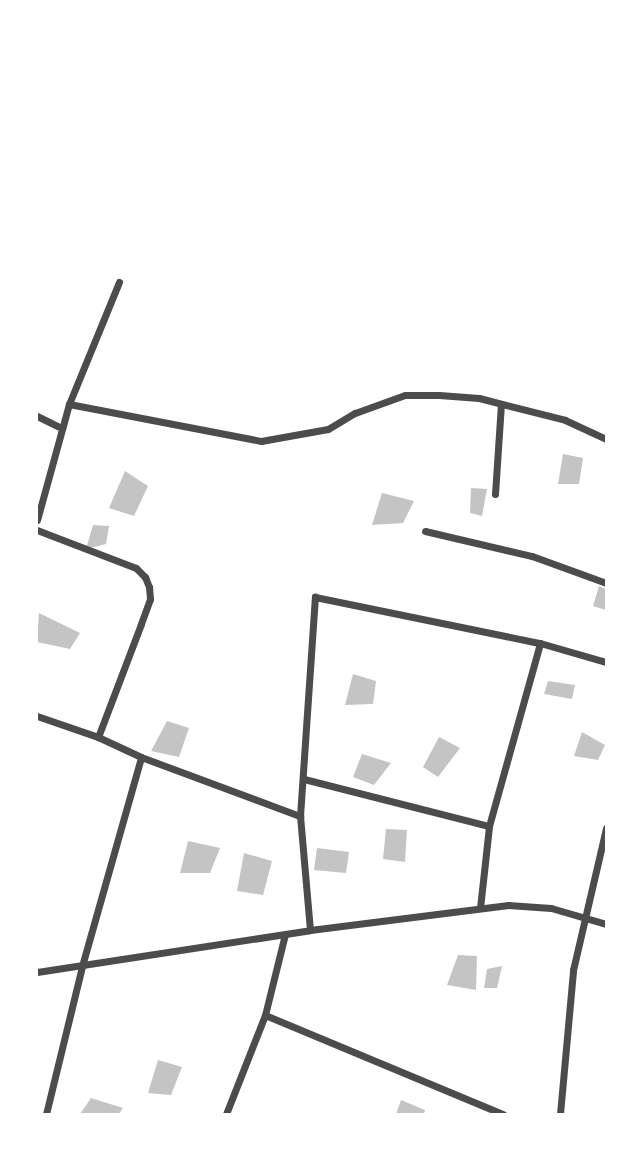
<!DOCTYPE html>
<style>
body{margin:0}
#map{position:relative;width:643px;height:1151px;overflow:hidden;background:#fff;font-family:"Varela Round",sans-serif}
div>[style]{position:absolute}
.building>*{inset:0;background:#c4c4c4}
.minor>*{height:7px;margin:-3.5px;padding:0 3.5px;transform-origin:3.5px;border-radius:3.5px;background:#4c4c4c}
span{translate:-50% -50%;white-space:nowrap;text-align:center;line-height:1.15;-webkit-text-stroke:5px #fff;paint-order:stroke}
.frame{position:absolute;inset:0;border:38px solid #fff;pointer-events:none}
</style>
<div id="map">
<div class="building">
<i style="clip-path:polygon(563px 454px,583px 458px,579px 484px,558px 484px)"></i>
<i style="clip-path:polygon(125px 471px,148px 486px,134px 516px,109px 508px)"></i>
<i style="clip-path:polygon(471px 488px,487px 489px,482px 516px,470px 513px)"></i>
<i style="clip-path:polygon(382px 493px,414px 501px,403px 523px,372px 525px)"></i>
<i style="clip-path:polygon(93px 525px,109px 526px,106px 544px,86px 549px)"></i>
<i style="clip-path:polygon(599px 586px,606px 589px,606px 610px,593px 606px)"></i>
<i style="clip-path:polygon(39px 613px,80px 633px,70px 649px,37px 642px)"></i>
<i style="clip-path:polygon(353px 674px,376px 681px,373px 704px,345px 705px)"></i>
<i style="clip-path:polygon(548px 681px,575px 685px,572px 699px,544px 694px)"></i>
<i style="clip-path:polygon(167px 721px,189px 728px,179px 757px,151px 751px)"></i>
<i style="clip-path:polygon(582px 732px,605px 745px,598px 760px,574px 756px)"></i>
<i style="clip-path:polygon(439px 737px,460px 748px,438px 777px,423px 767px)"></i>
<i style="clip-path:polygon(362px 754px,391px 763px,374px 785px,353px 777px)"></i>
<i style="clip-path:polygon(386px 829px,407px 830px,405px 862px,383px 859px)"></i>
<i style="clip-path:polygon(188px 841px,220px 848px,210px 873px,180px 873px)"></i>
<i style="clip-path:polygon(317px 848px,349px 852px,346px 873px,314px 870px)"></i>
<i style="clip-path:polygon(244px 853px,272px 861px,263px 895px,237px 891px)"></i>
<i style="clip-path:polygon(458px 955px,477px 956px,476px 990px,447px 985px)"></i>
<i style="clip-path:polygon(502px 966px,497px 988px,484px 988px,487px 969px)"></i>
<i style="clip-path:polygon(158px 1060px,182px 1067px,171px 1095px,148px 1093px)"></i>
<i style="clip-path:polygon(91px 1098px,123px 1108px,119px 1114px,80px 1114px)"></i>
<i style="clip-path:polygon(401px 1100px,425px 1110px,424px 1114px,396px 1114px)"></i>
</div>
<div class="minor">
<i style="left:69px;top:404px;width:196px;rotate:10.9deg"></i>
<i style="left:261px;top:441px;width:68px;rotate:-10.2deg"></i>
<i style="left:328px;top:429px;width:31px;rotate:-31deg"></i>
<i style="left:355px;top:413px;width:53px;rotate:-19.8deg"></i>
<i style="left:405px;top:395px;width:34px"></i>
<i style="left:439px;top:395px;width:40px;rotate:4.3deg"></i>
<i style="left:479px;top:398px;width:89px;rotate:14.3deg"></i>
<i style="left:565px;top:420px;width:45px;rotate:24.9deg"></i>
<i style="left:37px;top:416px;width:28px;rotate:26deg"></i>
<i style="left:495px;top:494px;width:90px;rotate:-86.2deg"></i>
<i style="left:37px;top:520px;width:120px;rotate:-74.6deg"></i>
<i style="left:69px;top:404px;width:132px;rotate:-67.7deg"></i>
<i style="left:37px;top:530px;width:106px;rotate:21deg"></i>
<i style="left:136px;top:568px;width:13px;rotate:45deg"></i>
<i style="left:145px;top:577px;width:11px;rotate:68deg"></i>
<i style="left:149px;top:587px;width:12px;rotate:85deg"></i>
<i style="left:150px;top:599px;width:27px;rotate:110deg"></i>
<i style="left:141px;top:624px;width:121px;rotate:110.8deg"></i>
<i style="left:425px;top:531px;width:110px;rotate:13.2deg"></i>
<i style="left:532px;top:556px;width:79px;rotate:20deg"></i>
<i style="left:37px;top:716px;width:65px;rotate:19deg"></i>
<i style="left:98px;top:737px;width:47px;rotate:24.9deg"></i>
<i style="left:141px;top:757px;width:170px;rotate:20.4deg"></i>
<i style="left:304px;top:779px;width:191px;rotate:14.3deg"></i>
<i style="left:480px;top:908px;width:82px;rotate:-83.7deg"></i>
<i style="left:489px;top:826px;width:190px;rotate:-74.4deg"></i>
<i style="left:310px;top:930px;width:114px;rotate:-95deg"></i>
<i style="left:300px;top:816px;width:220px;rotate:-86.1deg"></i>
<i style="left:315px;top:597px;width:230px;rotate:11.6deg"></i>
<i style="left:540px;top:643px;width:69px;rotate:16.1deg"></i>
<i style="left:37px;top:972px;width:276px;rotate:-8.7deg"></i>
<i style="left:310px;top:930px;width:200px;rotate:-7.2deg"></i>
<i style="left:508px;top:905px;width:43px;rotate:4deg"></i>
<i style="left:551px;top:908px;width:57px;rotate:16.2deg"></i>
<i style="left:265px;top:1015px;width:258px;rotate:22.6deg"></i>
<i style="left:46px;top:1114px;width:152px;rotate:-76.3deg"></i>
<i style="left:82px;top:966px;width:217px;rotate:-74.2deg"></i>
<i style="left:226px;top:1114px;width:106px;rotate:-68.5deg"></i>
<i style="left:265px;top:1015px;width:83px;rotate:-76.1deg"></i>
<i style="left:560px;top:1114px;width:145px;rotate:-84.8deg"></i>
<i style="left:573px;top:970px;width:146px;rotate:-76.9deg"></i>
</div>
<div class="frame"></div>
</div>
